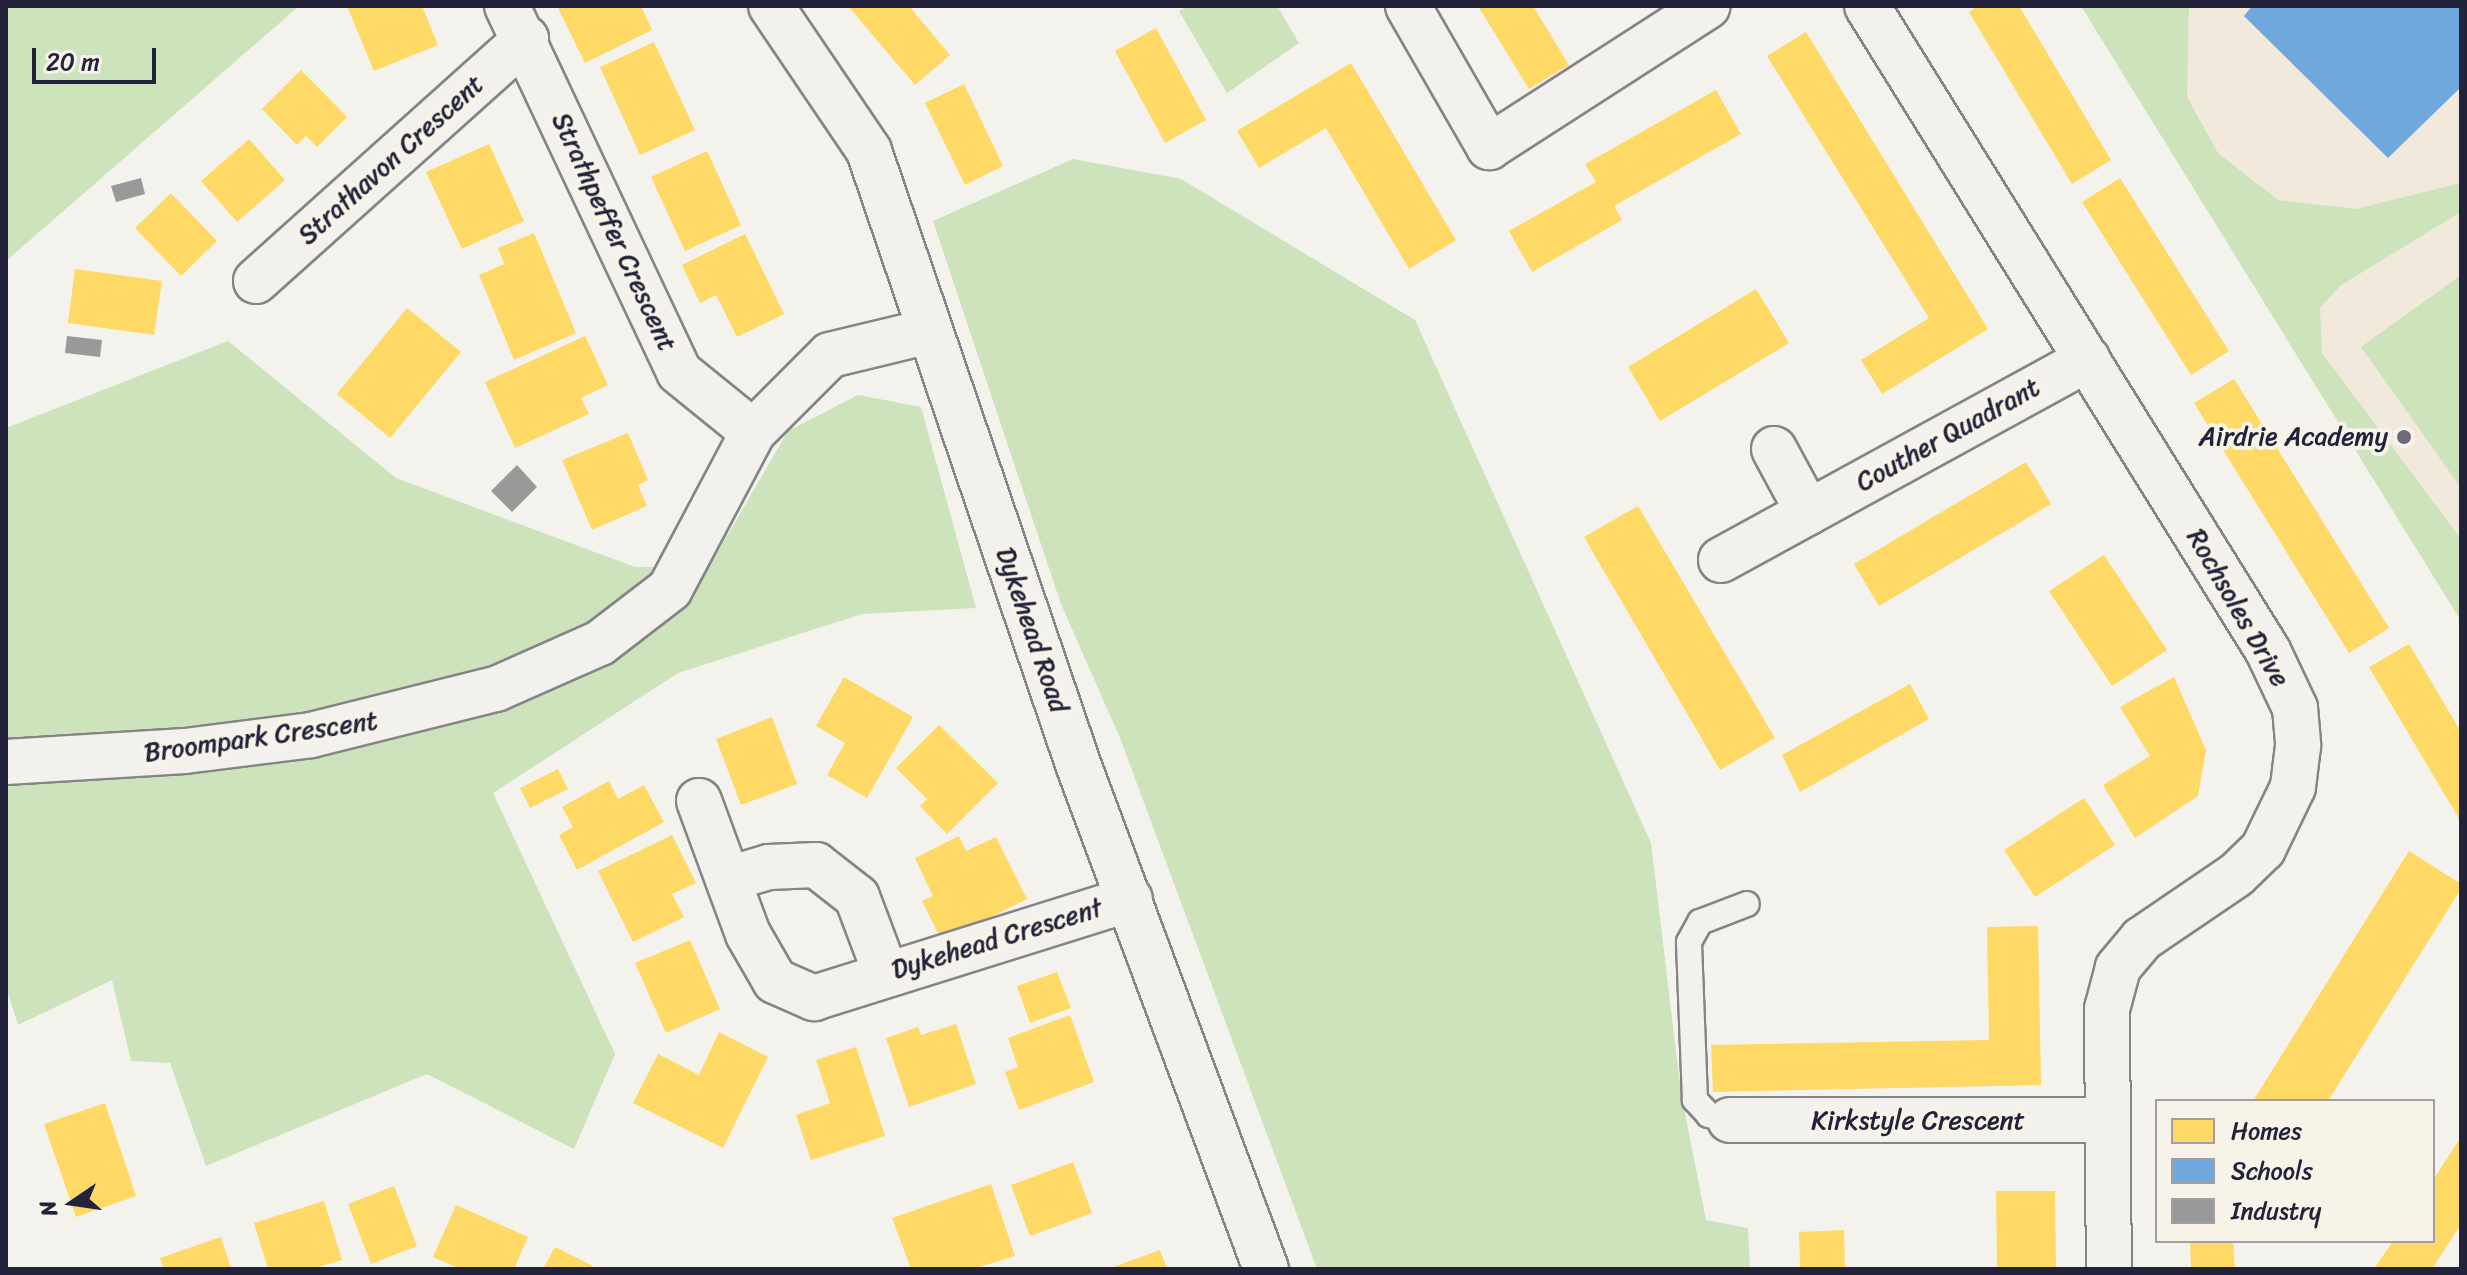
<!DOCTYPE html>
<style>
body{margin:0}
#map{position:relative;width:2467px;height:1275px;overflow:hidden;background:#f4f2ec;font-family:Sriracha,sans-serif}
div>[style]{position:absolute}
.built>*{inset:0;background:#f1e9db}
.green>*{inset:0;background:#cce3bc}
.homes>*{inset:0;background:#ffd966}
.schools>*{inset:0;background:#6fa8dc}
.industry>*{inset:0;background:#999}
.roads{filter:drop-shadow(2px 0 #858486) drop-shadow(-2px 0 #858486) drop-shadow(0 2px #858486) drop-shadow(0 -2px #858486)}
.lane>*{height:24px;margin:-12px;padding:0 12px;transform-origin:12px;border-radius:12px;background:#f2f1ed}
.street>*{height:44px;margin:-22px;padding:0 22px;transform-origin:22px;border-radius:22px;background:#f2f1ed}
.secondary>*{height:44px;margin:-22px;padding:0 22px;transform-origin:22px;border-radius:22px;background:#f2f1ed}
.dots>*{width:22px;height:22px;translate:-50% -50%;box-sizing:border-box;border:4px solid #f7f3e8;border-radius:50%}
span{translate:-50% -50%;white-space:nowrap;text-align:center;line-height:1.15;-webkit-text-stroke:8px #f7f3e8;paint-order:stroke}
.street-label{font-size:26px;color:#22223b}
.poi-label{font-size:26px;color:#22223b}
.right{translate:-100% -50%;text-align:right}
.frame{position:absolute;inset:0;border:8px solid #22223b;pointer-events:none}
.legend{position:absolute;left:2155px;top:1099px;width:280px;height:144px;box-sizing:border-box;background:#f7f3e8;border:2px solid #a29fa3;margin:0;padding:10px 14px;list-style:none;font-size:24px;color:#22223b}
.legend li{display:flex;align-items:center;gap:16px;height:40px}
.legend b{width:40px;border:2px solid #a29fa3}
.north{position:absolute;left:32px;top:1163px;width:80px;height:80px;-webkit-text-stroke:6px #f7f3e8;paint-order:stroke;rotate:257deg;font-size:22px;font-weight:700;line-height:32px;text-align:center;color:#22223b}
.north::after{content:'';display:block;margin:auto;width:28px;height:36px;background:#22223b;clip-path:polygon(50% 0,100% 100%,50% 72%,0 100%)}
.scale{position:absolute;left:32px;top:48px;width:124px;height:36px;box-sizing:border-box;border:4px solid #22223b;border-top:0;padding-left:10px;font-size:24px;line-height:28px;white-space:nowrap;color:#22223b;-webkit-text-stroke:6px #f7f3e8;paint-order:stroke}
</style>
<div id="map">
<div class="built">
<i style="clip-path:polygon(2081px 6px,2461px 6px,2461px 621px,2234px 254px)"></i>
</div>
<div class="green">
<i style="clip-path:polygon(6px 6px,299px 6px,6px 261px)"></i>
<i style="clip-path:polygon(1189px 6px,1277px 6px,1299px 43px,1227px 93px,1179px 11px)"></i>
<i style="clip-path:polygon(2081px 6px,2189px 6px,2187px 97px,2218px 153px,2278px 200px,2356px 209px,2461px 183px,2461px 212px,2341px 285px,2320px 308px,2322px 353px,2461px 539px,2461px 621px)"></i>
<i style="clip-path:polygon(1073px 159px,1181px 179px,1415px 320px,1651px 843px,1681px 1093px,1706px 1220px,1748px 1228px,1750px 1269px,1317px 1269px,1120px 738px,1061px 604px,933px 221px)"></i>
<i style="clip-path:polygon(2461px 275px,2461px 488px,2361px 347px)"></i>
<i style="clip-path:polygon(228px 341px,396px 478px,635px 567px,709px 567px,788px 431px,858px 395px,921px 407px,976px 608px,862px 614px,678px 673px,493px 793px,615px 1054px,574px 1149px,427px 1074px,206px 1166px,170px 1063px,131px 1061px,112px 980px,18px 1025px,6px 987px,6px 428px)"></i>
</div>
<div class="homes">
<i style="clip-path:polygon(347px 6px,422px 6px,438px 45px,374px 71px)"></i>
<i style="clip-path:polygon(557px 6px,641px 6px,652px 30px,585px 63px)"></i>
<i style="clip-path:polygon(848px 6px,909px 6px,950px 55px,915px 85px)"></i>
<i style="clip-path:polygon(1478px 6px,1533px 6px,1569px 65px,1529px 89px)"></i>
<i style="clip-path:polygon(1978px 6px,2019px 6px,2111px 160px,2072px 184px,1969px 12px)"></i>
<i style="clip-path:polygon(1156px 28px,1206px 120px,1165px 143px,1115px 51px)"></i>
<i style="clip-path:polygon(1806px 32px,1988px 329px,1882px 394px,1861px 360px,1929px 318px,1767px 56px)"></i>
<i style="clip-path:polygon(654px 42px,695px 130px,640px 155px,600px 67px)"></i>
<i style="clip-path:polygon(1351px 63px,1456px 240px,1409px 269px,1326px 128px,1259px 168px,1237px 131px)"></i>
<i style="clip-path:polygon(301px 70px,347px 117px,317px 147px,306px 136px,297px 145px,262px 109px)"></i>
<i style="clip-path:polygon(964px 84px,1003px 166px,965px 185px,925px 103px)"></i>
<i style="clip-path:polygon(1716px 90px,1741px 134px,1614px 206px,1622px 220px,1532px 272px,1509px 231px,1596px 182px,1585px 164px)"></i>
<i style="clip-path:polygon(249px 139px,285px 180px,237px 222px,201px 181px)"></i>
<i style="clip-path:polygon(489px 144px,524px 221px,462px 249px,426px 172px)"></i>
<i style="clip-path:polygon(707px 151px,741px 225px,685px 251px,651px 177px)"></i>
<i style="clip-path:polygon(2120px 178px,2229px 351px,2191px 375px,2082px 202px)"></i>
<i style="clip-path:polygon(171px 193px,217px 241px,181px 276px,135px 228px)"></i>
<i style="clip-path:polygon(534px 233px,576px 333px,514px 360px,479px 275px,504px 264px,498px 248px)"></i>
<i style="clip-path:polygon(745px 234px,784px 314px,737px 337px,716px 295px,700px 303px,682px 265px)"></i>
<i style="clip-path:polygon(75px 269px,162px 281px,154px 335px,68px 323px)"></i>
<i style="clip-path:polygon(1756px 289px,1789px 343px,1660px 421px,1628px 367px)"></i>
<i style="clip-path:polygon(407px 308px,461px 352px,390px 438px,337px 394px)"></i>
<i style="clip-path:polygon(585px 336px,608px 385px,581px 398px,589px 414px,515px 448px,485px 382px)"></i>
<i style="clip-path:polygon(2234px 379px,2389px 628px,2349px 653px,2194px 403px)"></i>
<i style="clip-path:polygon(628px 433px,648px 480px,638px 485px,647px 506px,592px 530px,562px 460px)"></i>
<i style="clip-path:polygon(2026px 462px,2051px 504px,1879px 606px,1854px 564px)"></i>
<i style="clip-path:polygon(1638px 506px,1775px 738px,1720px 770px,1584px 537px)"></i>
<i style="clip-path:polygon(2104px 555px,2167px 650px,2112px 686px,2049px 591px)"></i>
<i style="clip-path:polygon(2409px 644px,2461px 732px,2461px 822px,2369px 667px)"></i>
<i style="clip-path:polygon(844px 677px,913px 717px,867px 798px,827px 775px,845px 743px,816px 726px)"></i>
<i style="clip-path:polygon(2174px 677px,2206px 750px,2198px 796px,2135px 838px,2103px 785px,2150px 756px,2120px 707px)"></i>
<i style="clip-path:polygon(1910px 684px,1929px 719px,1800px 792px,1782px 755px)"></i>
<i style="clip-path:polygon(772px 717px,797px 784px,741px 805px,716px 739px)"></i>
<i style="clip-path:polygon(939px 725px,998px 783px,947px 834px,920px 806px,927px 799px,896px 768px)"></i>
<i style="clip-path:polygon(558px 769px,568px 789px,530px 808px,520px 788px)"></i>
<i style="clip-path:polygon(609px 781px,618px 799px,644px 785px,664px 822px,577px 870px,559px 835px,573px 827px,562px 807px)"></i>
<i style="clip-path:polygon(2084px 798px,2115px 845px,2035px 897px,2004px 850px)"></i>
<i style="clip-path:polygon(672px 835px,696px 883px,672px 894px,684px 917px,633px 942px,598px 871px)"></i>
<i style="clip-path:polygon(959px 836px,966px 851px,996px 837px,1027px 899px,942px 941px,922px 901px,933px 896px,915px 858px)"></i>
<i style="clip-path:polygon(2409px 851px,2461px 884px,2461px 889px,2328px 1101px,2253px 1101px)"></i>
<i style="clip-path:polygon(2038px 926px,2041px 1085px,1713px 1092px,1711px 1045px,1989px 1040px,1987px 927px)"></i>
<i style="clip-path:polygon(690px 940px,720px 1009px,666px 1033px,635px 963px)"></i>
<i style="clip-path:polygon(1057px 972px,1071px 1008px,1030px 1023px,1017px 986px)"></i>
<i style="clip-path:polygon(1070px 1015px,1094px 1082px,1019px 1110px,1005px 1072px,1018px 1067px,1008px 1038px)"></i>
<i style="clip-path:polygon(956px 1024px,976px 1084px,909px 1107px,886px 1038px,918px 1027px,921px 1035px)"></i>
<i style="clip-path:polygon(719px 1032px,768px 1057px,723px 1148px,633px 1103px,658px 1054px,699px 1075px)"></i>
<i style="clip-path:polygon(856px 1047px,885px 1136px,811px 1160px,796px 1115px,830px 1103px,816px 1060px)"></i>
<i style="clip-path:polygon(105px 1103px,136px 1196px,76px 1217px,44px 1124px)"></i>
<i style="clip-path:polygon(2461px 1137px,2461px 1224px,2432px 1269px,2374px 1269px,2393px 1241px,2433px 1241px,2433px 1180px)"></i>
<i style="clip-path:polygon(1073px 1162px,1092px 1213px,1030px 1236px,1011px 1185px)"></i>
<i style="clip-path:polygon(991px 1184px,1015px 1256px,973px 1269px,911px 1269px,892px 1218px)"></i>
<i style="clip-path:polygon(394px 1186px,417px 1246px,371px 1264px,348px 1204px)"></i>
<i style="clip-path:polygon(1996px 1191px,2055px 1191px,2056px 1269px,1997px 1269px)"></i>
<i style="clip-path:polygon(324px 1201px,342px 1260px,312px 1269px,268px 1269px,254px 1223px)"></i>
<i style="clip-path:polygon(456px 1205px,528px 1237px,514px 1269px,460px 1269px,433px 1257px)"></i>
<i style="clip-path:polygon(1844px 1230px,1845px 1269px,1800px 1269px,1799px 1232px)"></i>
<i style="clip-path:polygon(221px 1237px,231px 1269px,164px 1269px,160px 1258px)"></i>
<i style="clip-path:polygon(2190px 1241px,2233px 1241px,2235px 1269px,2191px 1269px)"></i>
<i style="clip-path:polygon(555px 1247px,593px 1266px,591px 1269px,543px 1269px)"></i>
<i style="clip-path:polygon(1160px 1250px,1167px 1269px,1108px 1269px)"></i>
</div>
<div class="schools">
<i style="clip-path:polygon(2252px 6px,2461px 6px,2461px 87px,2388px 158px,2244px 16px)"></i>
</div>
<div class="industry">
<i style="clip-path:polygon(141px 178px,145px 194px,116px 202px,111px 186px)"></i>
<i style="clip-path:polygon(67px 336px,102px 340px,100px 357px,65px 353px)"></i>
<i style="clip-path:polygon(517px 465px,537px 487px,512px 512px,491px 491px)"></i>
</div>
<div class="roads">
<div class="lane">
<i style="left:1730px;top:1120px;width:22px;rotate:-167deg"></i>
<i style="left:1709px;top:1115px;width:21px;rotate:-133deg"></i>
<i style="left:1695px;top:1100px;width:158px;rotate:-92.2deg"></i>
<i style="left:1689px;top:942px;width:23px;rotate:-61deg"></i>
<i style="left:1700px;top:922px;width:50px;rotate:-21deg"></i>
</div>
<div class="street">
<i style="left:507px;top:6px;width:404px;rotate:64.8deg"></i>
<i style="left:679px;top:372px;width:95px;rotate:39deg"></i>
<i style="left:1408px;top:6px;width:163px;rotate:60.1deg"></i>
<i style="left:1489px;top:147px;width:260px;rotate:-32.8deg"></i>
<i style="left:1867px;top:6px;width:759px;rotate:58.13deg"></i>
<i style="left:2268px;top:651px;width:63px;rotate:64.7deg"></i>
<i style="left:2295px;top:708px;width:38px;rotate:85deg"></i>
<i style="left:2298px;top:746px;width:41px;rotate:97deg"></i>
<i style="left:2293px;top:787px;width:69px;rotate:115.8deg"></i>
<i style="left:2263px;top:849px;width:37px;rotate:136deg"></i>
<i style="left:2236px;top:875px;width:114px;rotate:145.8deg"></i>
<i style="left:2142px;top:939px;width:38px;rotate:130deg"></i>
<i style="left:2118px;top:968px;width:42px;rotate:105deg"></i>
<i style="left:2107px;top:1009px;width:260px;rotate:89.6deg"></i>
<i style="left:256px;top:281px;width:363px;rotate:-41.9deg"></i>
<i style="left:1774px;top:449px;width:72px;rotate:61.6deg"></i>
<i style="left:1721px;top:560px;width:418px;rotate:-28.7deg"></i>
<i style="left:6px;top:762px;width:179px;rotate:-3.5deg"></i>
<i style="left:185px;top:751px;width:127px;rotate:-7.2deg"></i>
<i style="left:311px;top:735px;width:191px;rotate:-14deg"></i>
<i style="left:496px;top:689px;width:114px;rotate:-23.9deg"></i>
<i style="left:600px;top:643px;width:88px;rotate:-37.6deg"></i>
<i style="left:670px;top:589px;width:178px;rotate:-62.1deg"></i>
<i style="left:753px;top:432px;width:109px;rotate:-45deg"></i>
<i style="left:830px;top:355px;width:103px;rotate:-13.5deg"></i>
<i style="left:699px;top:801px;width:142px;rotate:69.8deg"></i>
<i style="left:748px;top:934px;width:54px;rotate:60.1deg"></i>
<i style="left:775px;top:981px;width:43px;rotate:23.6deg"></i>
<i style="left:814px;top:998px;width:331px;rotate:-17.4deg"></i>
<i style="left:728px;top:879px;width:43px;rotate:-16.3deg"></i>
<i style="left:769px;top:867px;width:47px;rotate:-2.4deg"></i>
<i style="left:816px;top:865px;width:52px;rotate:38deg"></i>
<i style="left:857px;top:897px;width:82px;rotate:69.4deg"></i>
<i style="left:1730px;top:1120px;width:376px"></i>
</div>
<div class="secondary">
<i style="left:771px;top:6px;width:175px;rotate:55.9deg"></i>
<i style="left:869px;top:151px;width:648px;rotate:71.17deg"></i>
<i style="left:1078px;top:764px;width:539px;rotate:69.58deg"></i>
</div>
</div>
<div class="dots">
<i style="left:2404px;top:437px;background:#6c6b79"></i>
</div>
<div class="street-label">
<span style="left:391px;top:160px;rotate:-42deg">Strathavon Crescent</span>
<span style="left:614px;top:232px;rotate:65deg">Strathpeffer Crescent</span>
<span style="left:1948px;top:435px;rotate:-29deg">Couther Quadrant</span>
<span style="left:2238px;top:608px;rotate:60deg">Rochsoles Drive</span>
<span style="left:1032px;top:630px;rotate:71deg">Dykehead Road</span>
<span style="left:261px;top:737px;rotate:-8deg">Broompark Crescent</span>
<span style="left:997px;top:939px;rotate:-17deg">Dykehead Crescent</span>
<span style="left:1918px;top:1121px">Kirkstyle Crescent</span>
</div>
<div class="poi-label">
<span class="right" style="left:2388px;top:437px">Airdrie Academy</span>
</div>
<div class="frame"></div>
<ul class="legend">
<li><b style="height:22px;background:#ffd966"></b>Homes</li>
<li><b style="height:22px;background:#6fa8dc"></b>Schools</li>
<li><b style="height:22px;background:#999"></b>Industry</li>
</ul>
<div class="north">N</div>
<div class="scale">20 m</div>
</div>
